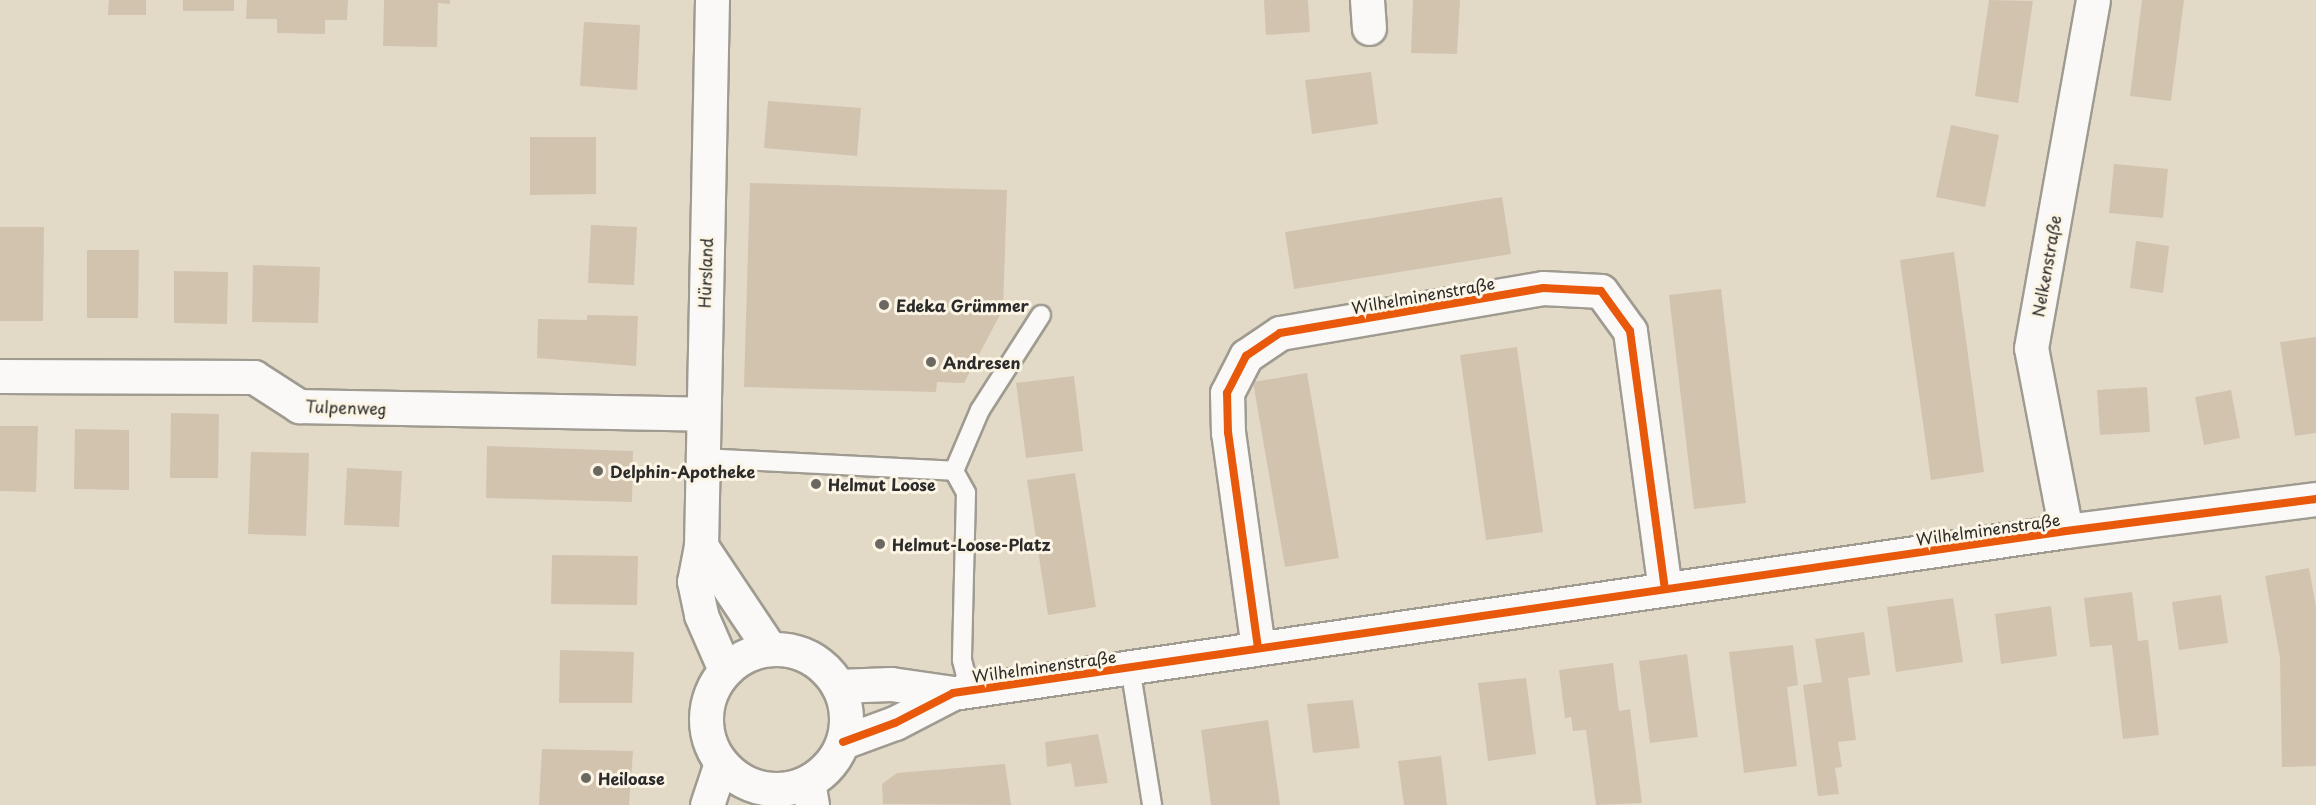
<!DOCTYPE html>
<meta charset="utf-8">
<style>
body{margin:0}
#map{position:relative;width:2316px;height:805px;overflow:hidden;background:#e2dac7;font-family:"Playpen Sans",sans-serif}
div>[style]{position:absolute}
.building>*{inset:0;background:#d2c3af}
.roads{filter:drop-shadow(2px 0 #9f9b91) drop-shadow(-2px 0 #9f9b91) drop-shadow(0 2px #9f9b91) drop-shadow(0 -2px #9f9b91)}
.service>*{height:18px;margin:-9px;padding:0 9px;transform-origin:9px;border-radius:9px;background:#fbf9f7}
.minor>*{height:33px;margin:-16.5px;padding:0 16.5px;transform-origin:16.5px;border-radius:16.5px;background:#fbf9f7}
.tertiary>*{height:33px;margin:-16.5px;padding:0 16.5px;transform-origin:16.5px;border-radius:16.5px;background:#fbf9f7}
.tertiary>.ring{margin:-16.5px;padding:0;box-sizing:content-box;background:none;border:33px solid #fbf9f7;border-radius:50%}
.cycleway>*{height:8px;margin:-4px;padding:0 4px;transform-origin:4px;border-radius:4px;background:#e8590c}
.dots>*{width:16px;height:16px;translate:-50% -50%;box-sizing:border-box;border:3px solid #fcf5e5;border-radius:50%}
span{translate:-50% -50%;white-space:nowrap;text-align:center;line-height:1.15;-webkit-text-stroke:6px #fcf5e5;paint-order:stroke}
.street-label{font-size:16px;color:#2b2b2b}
.poi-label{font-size:16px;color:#2b2b2b;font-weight:700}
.left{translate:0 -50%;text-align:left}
</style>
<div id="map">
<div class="building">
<i style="clip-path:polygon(109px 0,146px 0,146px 15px,108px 15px)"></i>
<i style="clip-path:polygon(183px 0,234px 0,234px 11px,183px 11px)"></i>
<i style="clip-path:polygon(247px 0,348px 0,347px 20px,325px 20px,325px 34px,277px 33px,277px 19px,246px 19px)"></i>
<i style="clip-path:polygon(384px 0,450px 0,450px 4px,438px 3px,437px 47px,383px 46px)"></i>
<i style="clip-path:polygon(1264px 0,1308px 0,1310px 32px,1266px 35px)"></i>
<i style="clip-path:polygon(1413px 0,1460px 0,1457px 54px,1411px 53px)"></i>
<i style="clip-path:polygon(1989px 0,2033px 1px,2018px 103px,1975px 96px)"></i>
<i style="clip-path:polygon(2142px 0,2184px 0,2171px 101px,2130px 96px)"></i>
<i style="clip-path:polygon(584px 22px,640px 25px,637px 90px,580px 86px)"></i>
<i style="clip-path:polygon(1371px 72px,1378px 124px,1312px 134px,1305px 80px)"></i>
<i style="clip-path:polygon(768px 101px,861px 108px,857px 156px,764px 148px)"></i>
<i style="clip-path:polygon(1951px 125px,1999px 135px,1985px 207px,1936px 197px)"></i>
<i style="clip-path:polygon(530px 137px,596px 137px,596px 194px,530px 195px)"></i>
<i style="clip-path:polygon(2114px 164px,2168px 169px,2163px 218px,2109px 213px)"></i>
<i style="clip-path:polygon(750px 183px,1007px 190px,1003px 309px,964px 383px,937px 382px,936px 392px,744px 387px)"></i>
<i style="clip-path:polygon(1502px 197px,1511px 254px,1294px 289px,1285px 232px)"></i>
<i style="clip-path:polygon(591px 225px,637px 227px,634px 285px,588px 283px)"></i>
<i style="clip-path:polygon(0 227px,44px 227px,43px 321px,0 321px)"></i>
<i style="clip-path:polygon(2136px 241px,2169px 246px,2163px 293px,2130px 288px)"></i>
<i style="clip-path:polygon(87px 250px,139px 250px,138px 318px,87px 318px)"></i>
<i style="clip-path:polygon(1954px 252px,1984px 472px,1931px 480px,1900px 260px)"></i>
<i style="clip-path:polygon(253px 265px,320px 267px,318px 323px,252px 322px)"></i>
<i style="clip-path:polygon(174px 271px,228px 272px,227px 324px,174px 323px)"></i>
<i style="clip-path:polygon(1721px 289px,1746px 503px,1694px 509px,1669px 295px)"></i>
<i style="clip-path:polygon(587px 315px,638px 316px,636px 366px,537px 358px,538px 319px,587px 320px)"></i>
<i style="clip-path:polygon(2316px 337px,2316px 433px,2295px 436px,2280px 342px)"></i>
<i style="clip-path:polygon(1517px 347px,1543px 532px,1486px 540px,1460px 355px)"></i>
<i style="clip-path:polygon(1307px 373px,1339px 558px,1285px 567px,1253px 382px)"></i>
<i style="clip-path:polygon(1074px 376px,1083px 451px,1026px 458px,1016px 383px)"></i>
<i style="clip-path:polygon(2147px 387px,2150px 432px,2100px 435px,2097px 390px)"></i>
<i style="clip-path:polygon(2231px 390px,2240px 438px,2204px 445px,2195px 397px)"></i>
<i style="clip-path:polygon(171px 413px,219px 414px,218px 478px,170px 478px)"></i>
<i style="clip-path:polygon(0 426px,38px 426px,36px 492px,0 491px)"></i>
<i style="clip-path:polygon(75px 429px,129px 430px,129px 490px,74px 489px)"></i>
<i style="clip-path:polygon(487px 446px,633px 451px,632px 502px,486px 498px)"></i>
<i style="clip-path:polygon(251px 452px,309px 453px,306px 536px,248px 534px)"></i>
<i style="clip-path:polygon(347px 468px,402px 471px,399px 527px,344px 525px)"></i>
<i style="clip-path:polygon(1075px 473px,1096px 607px,1048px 615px,1027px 480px)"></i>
<i style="clip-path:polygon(552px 555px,638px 556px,637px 605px,551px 604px)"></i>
<i style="clip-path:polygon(2309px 568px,2316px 607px,2316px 766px,2282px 767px,2280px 658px,2265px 576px)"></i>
<i style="clip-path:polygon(2132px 592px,2138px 641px,2148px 640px,2159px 735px,2123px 739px,2112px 645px,2090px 647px,2084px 598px)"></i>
<i style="clip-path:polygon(2221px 595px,2228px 643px,2179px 650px,2172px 602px)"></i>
<i style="clip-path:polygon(1953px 598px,1963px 662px,1896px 672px,1887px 607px)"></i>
<i style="clip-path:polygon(2051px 606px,2057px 656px,2001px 664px,1995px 614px)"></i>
<i style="clip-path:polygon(1864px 632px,1870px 675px,1848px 678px,1856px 740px,1838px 742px,1842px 767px,1835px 768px,1839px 794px,1818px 796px,1803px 685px,1822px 682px,1815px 639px)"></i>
<i style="clip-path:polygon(1793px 645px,1798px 685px,1787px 687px,1797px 766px,1744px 773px,1729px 652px)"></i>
<i style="clip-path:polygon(560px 650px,634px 652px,632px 703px,559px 703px)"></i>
<i style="clip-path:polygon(1687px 654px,1698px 737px,1650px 743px,1639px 661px)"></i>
<i style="clip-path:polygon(1613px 663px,1619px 711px,1630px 709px,1642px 803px,1596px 805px,1586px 730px,1573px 731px,1571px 717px,1565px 718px,1559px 670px)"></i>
<i style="clip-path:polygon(1526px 678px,1536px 754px,1488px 761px,1478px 683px)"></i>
<i style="clip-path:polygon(1353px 700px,1360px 748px,1313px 753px,1307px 704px)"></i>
<i style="clip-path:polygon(1268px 720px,1280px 805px,1211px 805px,1201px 730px)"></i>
<i style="clip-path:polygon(1098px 734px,1108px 783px,1075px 787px,1071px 763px,1047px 767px,1045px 742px)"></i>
<i style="clip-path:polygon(542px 749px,633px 751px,629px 805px,539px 805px)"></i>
<i style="clip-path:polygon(1441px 756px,1447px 805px,1404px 805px,1398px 761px)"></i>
<i style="clip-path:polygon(1005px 764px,1011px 805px,883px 804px,882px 784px,897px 773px)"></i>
</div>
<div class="roads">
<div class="service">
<i style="left:701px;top:458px;width:253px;rotate:2.9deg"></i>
<i style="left:954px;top:471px;width:25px;rotate:61deg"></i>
<i style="left:966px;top:493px;width:167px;rotate:91.4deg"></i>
<i style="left:962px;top:660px;width:32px;rotate:76deg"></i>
<i style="left:954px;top:471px;width:66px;rotate:-66.9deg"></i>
<i style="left:980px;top:410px;width:113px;rotate:-57.3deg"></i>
<i style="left:1130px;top:667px;width:140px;rotate:80.9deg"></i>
</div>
<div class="minor">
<i style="left:712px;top:0;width:546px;rotate:91.15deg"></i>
<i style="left:701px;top:546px;width:36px;rotate:101deg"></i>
<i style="left:694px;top:581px;width:35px;rotate:78deg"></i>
<i style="left:701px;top:615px;width:60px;rotate:66.4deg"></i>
<i style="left:1367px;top:0;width:28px;rotate:86deg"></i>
<i style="left:0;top:376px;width:254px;rotate:0.2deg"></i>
<i style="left:254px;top:377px;width:54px;rotate:32.8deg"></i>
<i style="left:299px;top:406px;width:402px;rotate:1.1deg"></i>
<i style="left:2066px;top:531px;width:186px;rotate:-100.8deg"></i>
<i style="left:2031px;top:348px;width:353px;rotate:-79.9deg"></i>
<i style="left:701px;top:546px;width:124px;rotate:56.2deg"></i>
<i style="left:1258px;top:648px;width:217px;rotate:-97.9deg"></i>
<i style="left:1228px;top:433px;width:40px;rotate:-91.4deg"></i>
<i style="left:1227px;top:393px;width:42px;rotate:-62.8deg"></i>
<i style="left:1246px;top:356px;width:41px;rotate:-34.1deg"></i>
<i style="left:1280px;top:333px;width:267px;rotate:-9.7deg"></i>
<i style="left:1543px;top:288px;width:58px;rotate:3deg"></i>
<i style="left:1601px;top:291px;width:49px;rotate:54.1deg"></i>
<i style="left:1630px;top:331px;width:260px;rotate:82.3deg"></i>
<i style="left:808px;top:782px;width:23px;rotate:80deg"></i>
</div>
<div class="tertiary">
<i class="ring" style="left:706px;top:649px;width:107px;height:107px"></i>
<i style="left:838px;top:686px;width:53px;rotate:-2.2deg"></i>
<i style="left:891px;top:684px;width:63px;rotate:8.3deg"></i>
<i style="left:843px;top:742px;width:55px;rotate:-20.1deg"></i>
<i style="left:895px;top:723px;width:65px;rotate:-27.3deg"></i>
<i style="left:953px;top:693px;width:1125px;rotate:-8.28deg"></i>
<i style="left:2066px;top:531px;width:252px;rotate:-7.3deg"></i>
<i style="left:707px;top:805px;width:44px;rotate:-71.6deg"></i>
</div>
</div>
<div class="cycleway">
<i style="left:1258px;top:648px;width:217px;rotate:-97.9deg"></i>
<i style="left:1228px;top:433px;width:40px;rotate:-91.4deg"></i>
<i style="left:1227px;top:393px;width:42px;rotate:-62.8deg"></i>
<i style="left:1246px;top:356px;width:41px;rotate:-34.1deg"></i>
<i style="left:1280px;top:333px;width:267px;rotate:-9.7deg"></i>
<i style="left:1543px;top:288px;width:58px;rotate:3deg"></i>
<i style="left:1601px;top:291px;width:49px;rotate:54.1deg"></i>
<i style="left:1630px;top:331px;width:260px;rotate:82.3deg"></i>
<i style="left:843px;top:742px;width:55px;rotate:-20.1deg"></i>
<i style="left:895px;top:723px;width:65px;rotate:-27.3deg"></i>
<i style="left:953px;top:693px;width:1125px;rotate:-8.28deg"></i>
<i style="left:2066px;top:531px;width:252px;rotate:-7.3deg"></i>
</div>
<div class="dots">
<i style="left:884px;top:305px;background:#6b6862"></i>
<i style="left:931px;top:362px;background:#6b6862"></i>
<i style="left:598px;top:471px;background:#6b6862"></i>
<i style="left:816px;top:484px;background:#6b6862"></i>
<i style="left:880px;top:544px;background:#6b6862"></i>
<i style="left:586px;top:778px;background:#6b6862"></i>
</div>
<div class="street-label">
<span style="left:2046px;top:266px;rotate:-80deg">Nelkenstraße</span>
<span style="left:705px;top:273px;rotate:-88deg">Hürsland</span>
<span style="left:1423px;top:295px;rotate:-10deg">Wilhelminenstraße</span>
<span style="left:346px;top:407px;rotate:2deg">Tulpenweg</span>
<span style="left:1988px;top:529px;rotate:-8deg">Wilhelminenstraße</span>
<span style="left:1044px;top:666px;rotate:-8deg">Wilhelminenstraße</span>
</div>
<div class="poi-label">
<span class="left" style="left:896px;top:305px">Edeka Grümmer</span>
<span class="left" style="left:943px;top:362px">Andresen</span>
<span class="left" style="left:610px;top:471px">Delphin-Apotheke</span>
<span class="left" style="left:828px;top:484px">Helmut Loose</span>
<span class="left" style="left:892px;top:544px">Helmut-Loose-Platz</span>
<span class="left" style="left:598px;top:778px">Heiloase</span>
</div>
</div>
